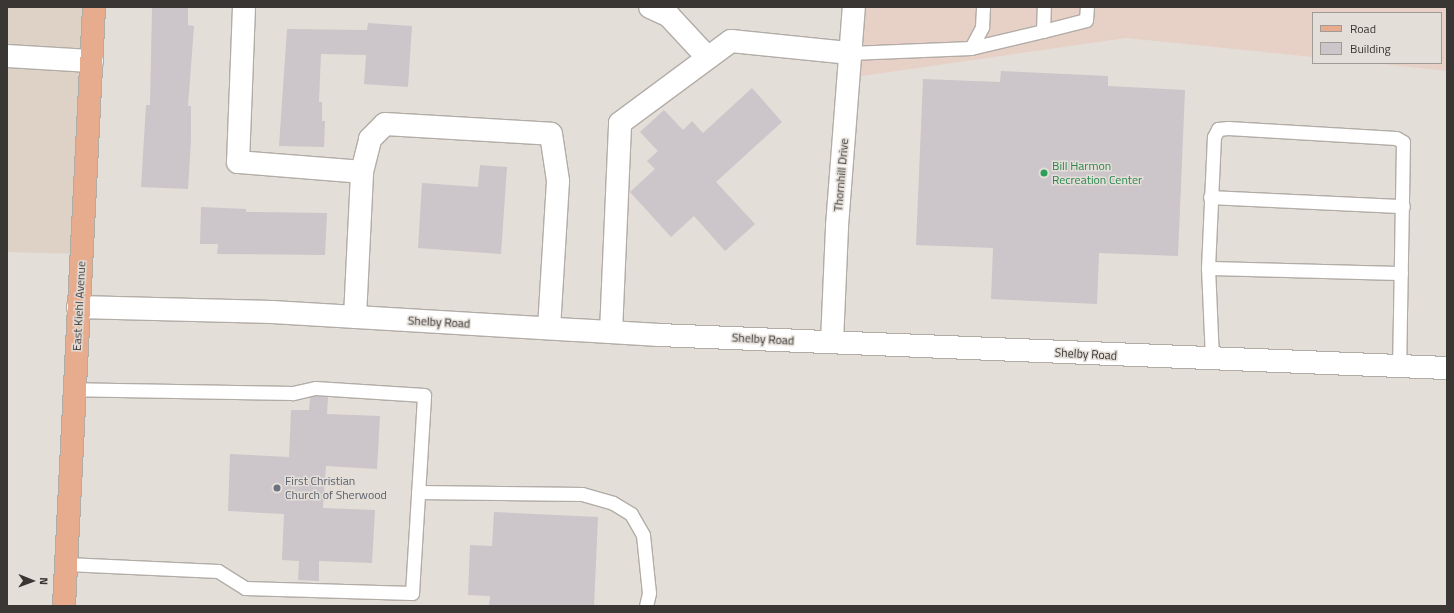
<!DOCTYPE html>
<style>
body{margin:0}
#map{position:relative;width:1454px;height:613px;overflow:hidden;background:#e4ded8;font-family:"Titillium Web",sans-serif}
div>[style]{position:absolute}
.built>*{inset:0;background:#ded1c6}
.education>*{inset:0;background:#e7d0c5}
.building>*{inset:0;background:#ccc5ca}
.roads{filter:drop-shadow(1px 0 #b2aca7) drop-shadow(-1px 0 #b2aca7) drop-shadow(0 1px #b2aca7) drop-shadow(0 -1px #b2aca7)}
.lane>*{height:13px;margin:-6.5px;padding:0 6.5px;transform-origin:6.5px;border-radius:6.5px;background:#fff}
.street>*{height:22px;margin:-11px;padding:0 11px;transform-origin:11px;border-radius:11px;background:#fff}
.primary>*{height:22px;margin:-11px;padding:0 11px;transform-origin:11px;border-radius:11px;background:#e6ac8d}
.dots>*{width:11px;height:11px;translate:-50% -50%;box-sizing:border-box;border:2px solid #e4ded8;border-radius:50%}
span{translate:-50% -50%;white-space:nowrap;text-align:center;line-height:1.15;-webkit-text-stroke:3px #e4ded8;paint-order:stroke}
.leisure-label{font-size:12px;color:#27864d}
.left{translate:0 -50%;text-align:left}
.street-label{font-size:12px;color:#393634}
.worship-label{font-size:12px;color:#5b616d}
.frame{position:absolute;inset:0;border:8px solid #393634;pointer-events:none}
.legend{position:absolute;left:1312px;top:12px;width:130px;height:52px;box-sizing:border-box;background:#e4ded8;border:1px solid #a09b96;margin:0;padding:5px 7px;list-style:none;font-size:12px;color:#393634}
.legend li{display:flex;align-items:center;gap:8px;height:20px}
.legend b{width:20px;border:1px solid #a09b96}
.north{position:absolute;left:12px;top:561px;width:40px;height:40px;-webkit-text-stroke:3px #e4ded8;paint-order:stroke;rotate:91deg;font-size:11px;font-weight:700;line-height:16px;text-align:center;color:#393634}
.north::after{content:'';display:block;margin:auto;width:14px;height:18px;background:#393634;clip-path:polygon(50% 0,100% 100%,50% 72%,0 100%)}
</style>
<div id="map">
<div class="built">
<i style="clip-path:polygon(7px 7px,94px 7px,81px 254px,7px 252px)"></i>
</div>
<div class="education">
<i style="clip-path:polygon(853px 7px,1447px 7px,1447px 71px,1373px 63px,1441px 63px,1441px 13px,1313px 13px,1313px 57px,1126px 38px,848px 78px)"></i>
</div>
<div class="building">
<i style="clip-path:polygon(152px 7px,188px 7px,188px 25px,194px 26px,188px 106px,191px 106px,191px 141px,188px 189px,141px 187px,146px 105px,150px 105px)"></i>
<i style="clip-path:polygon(368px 23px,412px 26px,408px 87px,364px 84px,366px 55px,321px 54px,319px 102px,322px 102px,322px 121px,325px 121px,324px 147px,279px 146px,287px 29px,367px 30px)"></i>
<i style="clip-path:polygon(1001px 71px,1108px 76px,1108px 86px,1185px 90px,1178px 256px,1099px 253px,1097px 304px,991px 299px,993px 248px,916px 245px,923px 79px,1000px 82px)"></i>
<i style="clip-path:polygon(752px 88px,782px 122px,716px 182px,755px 224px,725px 251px,694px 216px,671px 237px,630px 192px,655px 169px,647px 161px,658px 151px,640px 132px,664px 110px,683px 130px,692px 121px,703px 133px)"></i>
<i style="clip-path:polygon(480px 165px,507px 167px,501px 254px,418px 248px,422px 183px,478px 187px)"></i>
<i style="clip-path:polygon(201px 207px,246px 209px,246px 212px,327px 213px,325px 255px,217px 254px,218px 244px,200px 244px)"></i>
<i style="clip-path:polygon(316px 396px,328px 397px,327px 414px,380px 416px,377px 469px,326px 466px,323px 508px,375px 510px,372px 563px,319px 561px,319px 581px,298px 580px,299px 561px,282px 560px,284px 514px,228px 511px,230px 454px,289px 457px,291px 410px,309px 410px,310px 397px)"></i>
<i style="clip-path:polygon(494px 512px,598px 517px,594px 606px,489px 606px,490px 596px,468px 595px,470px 545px,492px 546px)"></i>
</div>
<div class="roads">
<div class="lane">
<i style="left:1043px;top:31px;width:44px;rotate:-14.3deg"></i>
<i style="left:1086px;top:20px;width:13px;rotate:-86deg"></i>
<i style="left:971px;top:48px;width:74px;rotate:-13.3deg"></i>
<i style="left:1043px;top:31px;width:24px;rotate:-88deg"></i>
<i style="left:850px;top:53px;width:121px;rotate:-2.4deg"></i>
<i style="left:971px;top:48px;width:24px;rotate:-62deg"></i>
<i style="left:982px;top:27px;width:20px;rotate:-87deg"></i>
<i style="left:1210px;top:197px;width:193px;rotate:2.7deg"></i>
<i style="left:1208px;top:268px;width:193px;rotate:1.5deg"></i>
<i style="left:1212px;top:359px;width:91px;rotate:-92.5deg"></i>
<i style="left:1208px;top:268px;width:131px;rotate:-87.4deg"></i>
<i style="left:1214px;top:137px;width:9px;rotate:-63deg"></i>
<i style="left:1218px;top:129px;width:10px;rotate:-6deg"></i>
<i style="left:1228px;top:128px;width:168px;rotate:3.4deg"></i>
<i style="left:1396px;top:138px;width:8px;rotate:30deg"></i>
<i style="left:1403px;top:142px;width:226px;rotate:91deg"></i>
<i style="left:418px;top:492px;width:164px;rotate:0.7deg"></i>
<i style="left:582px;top:494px;width:32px;rotate:16deg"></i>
<i style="left:613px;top:503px;width:21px;rotate:31deg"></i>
<i style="left:631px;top:514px;width:24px;rotate:60deg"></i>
<i style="left:643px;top:535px;width:58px;rotate:84.1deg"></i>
<i style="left:649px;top:593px;width:13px;rotate:103deg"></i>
<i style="left:66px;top:564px;width:152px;rotate:2.6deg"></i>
<i style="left:218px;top:571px;width:32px;rotate:32deg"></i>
<i style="left:245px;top:588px;width:167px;rotate:1.7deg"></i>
<i style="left:412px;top:593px;width:198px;rotate:-86.5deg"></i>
<i style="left:424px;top:395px;width:109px;rotate:-176.3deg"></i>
<i style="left:315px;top:388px;width:23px;rotate:167deg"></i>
<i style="left:293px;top:393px;width:219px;rotate:-179deg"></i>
</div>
<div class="street">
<i style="left:244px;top:7px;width:155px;rotate:92.2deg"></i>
<i style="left:238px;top:162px;width:124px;rotate:4.6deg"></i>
<i style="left:650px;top:7px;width:21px;rotate:25deg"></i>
<i style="left:669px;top:16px;width:57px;rotate:47.1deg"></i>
<i style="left:7px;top:56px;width:85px;rotate:3.4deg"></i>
<i style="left:78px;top:307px;width:194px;rotate:1.5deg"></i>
<i style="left:272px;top:312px;width:388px;rotate:3.4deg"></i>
<i style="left:659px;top:335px;width:789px;rotate:2.4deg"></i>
<i style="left:355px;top:317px;width:145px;rotate:-87.2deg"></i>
<i style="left:362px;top:172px;width:34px;rotate:-76deg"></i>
<i style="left:370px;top:139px;width:21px;rotate:-45deg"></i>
<i style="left:385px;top:124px;width:166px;rotate:3.4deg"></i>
<i style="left:551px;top:134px;width:48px;rotate:81.5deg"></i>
<i style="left:558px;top:181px;width:147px;rotate:93.5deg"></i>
<i style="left:611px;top:332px;width:209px;rotate:-87.5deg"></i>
<i style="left:620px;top:123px;width:138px;rotate:-36.5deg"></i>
<i style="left:731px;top:41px;width:120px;rotate:5.8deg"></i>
<i style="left:832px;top:342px;width:116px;rotate:-87.5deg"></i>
<i style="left:837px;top:226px;width:220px;rotate:-85.6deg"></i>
</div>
<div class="primary">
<i style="left:64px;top:606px;width:600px;rotate:-87.13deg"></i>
</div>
</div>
<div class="dots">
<i style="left:1044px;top:173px;background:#2e9e5b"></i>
<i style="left:277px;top:488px;background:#6b7280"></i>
</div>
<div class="leisure-label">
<span class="left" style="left:1052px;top:173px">Bill Harmon<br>Recreation Center</span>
</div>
<div class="street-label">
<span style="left:841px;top:175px;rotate:-85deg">Thornhill Drive</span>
<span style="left:79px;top:306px;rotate:-87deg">East Kiehl Avenue</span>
<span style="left:439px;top:322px;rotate:3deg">Shelby Road</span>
<span style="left:763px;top:339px;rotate:3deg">Shelby Road</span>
<span style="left:1086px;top:354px;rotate:3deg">Shelby Road</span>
</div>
<div class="worship-label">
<span class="left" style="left:285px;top:488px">First Christian<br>Church of Sherwood</span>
</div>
<div class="frame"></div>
<ul class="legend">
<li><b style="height:5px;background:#e6ac8d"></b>Road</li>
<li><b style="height:11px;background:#ccc5ca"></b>Building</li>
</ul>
<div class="north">N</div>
</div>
